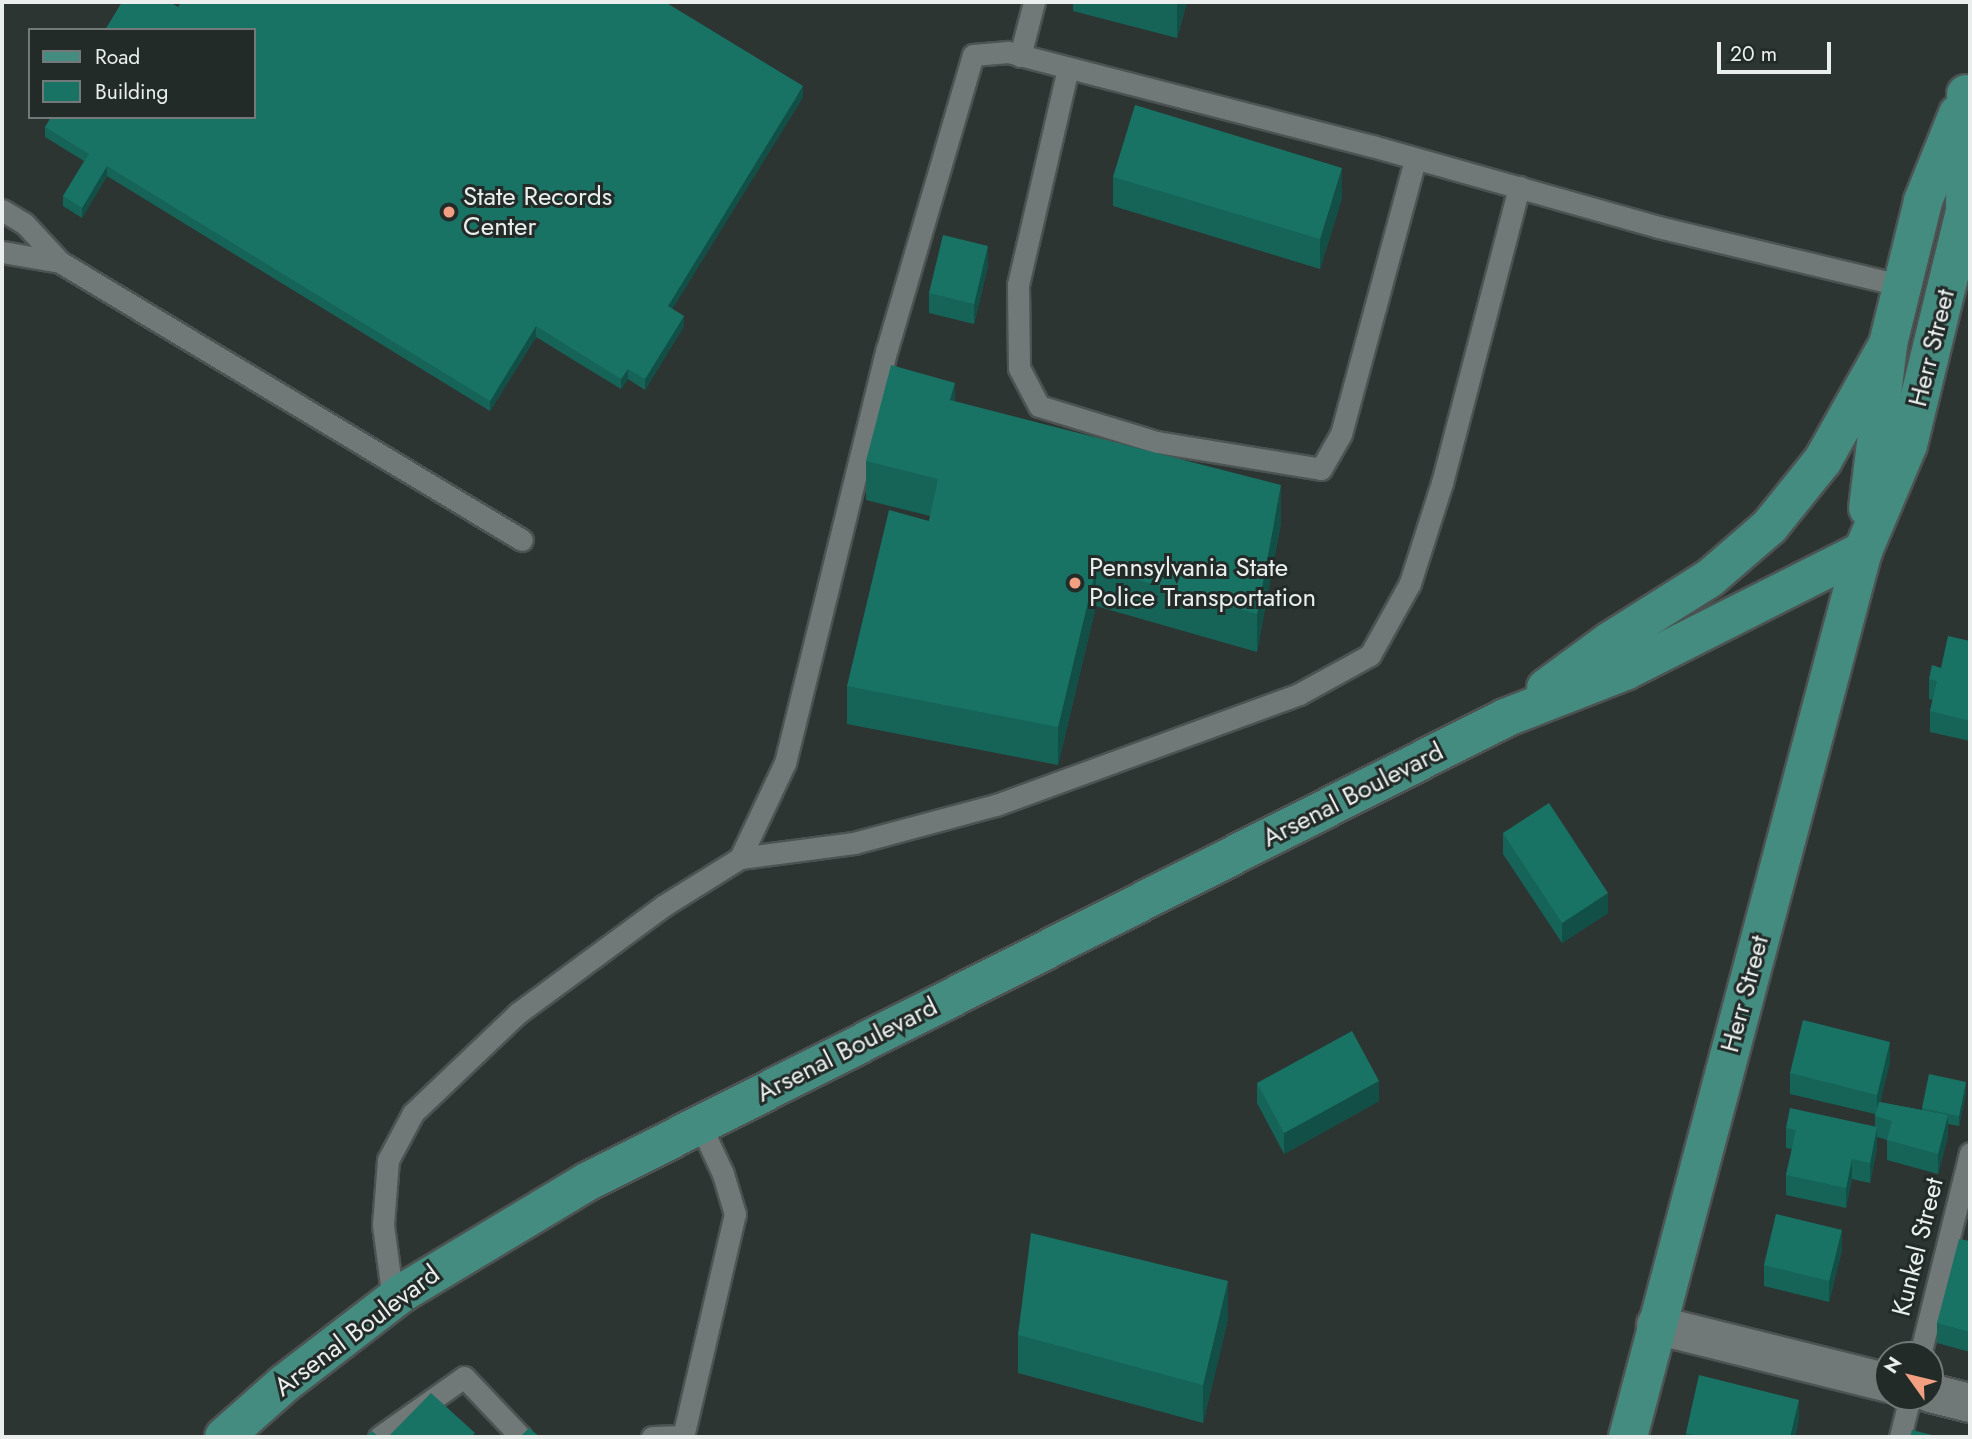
<!DOCTYPE html>
<style>
body{margin:0}
#map{position:relative;width:1972px;height:1439px;overflow:hidden;background:#2d3533;font-family:Jost,sans-serif}
div>[style]{position:absolute}
.roads{filter:drop-shadow(2px 0 #4c5352) drop-shadow(-2px 0 #4c5352) drop-shadow(0 2px #4c5352) drop-shadow(0 -2px #4c5352)}
.service>*{height:21px;margin:-10.5px;padding:0 10.5px;transform-origin:10.5px;border-radius:10.5px;background:#707977}
.minor>*{height:38px;margin:-19px;padding:0 19px;transform-origin:19px;border-radius:19px;background:#707977}
.primary>*{height:38px;margin:-19px;padding:0 19px;transform-origin:19px;border-radius:19px;background:#448c80}
.wall>*{inset:0;background:#166357}
.shaded-wall>*{inset:0;background:#125047}
.building>*{inset:0;background:#197365}
.dots>*{width:19px;height:19px;translate:-50% -50%;box-sizing:border-box;border:4px solid #232b29;border-radius:50%}
span{translate:-50% -50%;white-space:nowrap;text-align:center;line-height:1.15;-webkit-text-stroke:6px #232b29;paint-order:stroke}
.poi-label{font-size:26px;color:#eaefee}
.left{translate:0 -50%;text-align:left}
.street-label{font-size:26px;color:#eaefee}
.frame{position:absolute;inset:0;border:4px solid #eaefee;pointer-events:none}
.legend{position:absolute;left:28px;top:28px;width:228px;height:91px;box-sizing:border-box;background:#232b29;border:2px solid #737978;margin:0;padding:9px 12px;list-style:none;font-size:21px;color:#eaefee}
.legend li{display:flex;align-items:center;gap:14px;height:35px}
.legend b{width:35px;border:2px solid #737978}
.north{position:absolute;left:1874px;top:1341px;width:70px;height:70px;box-sizing:border-box;background:#232b29;border:2px solid #737978;border-radius:50%;rotate:304deg;font-size:19px;font-weight:700;line-height:28px;text-align:center;color:#eaefee}
.north::after{content:'';display:block;margin:auto;width:24px;height:32px;background:#f3a082;clip-path:polygon(50% 0,100% 100%,50% 72%,0 100%)}
.scale{position:absolute;left:1717px;top:42px;width:114px;height:32px;box-sizing:border-box;border:4px solid #eaefee;border-top:0;padding-left:9px;font-size:21px;line-height:24px;white-space:nowrap;color:#eaefee;-webkit-text-stroke:5px #232b29;paint-order:stroke}
</style>
<div id="map">
<div class="roads">
<div class="service">
<i style="left:1020px;top:56px;width:56px;rotate:-75.5deg"></i>
<i style="left:1068px;top:68px;width:223px;rotate:103deg"></i>
<i style="left:1018px;top:285px;width:83px;rotate:89.3deg"></i>
<i style="left:1019px;top:368px;width:43px;rotate:62.2deg"></i>
<i style="left:1039px;top:406px;width:123px;rotate:17deg"></i>
<i style="left:1157px;top:442px;width:166px;rotate:9.3deg"></i>
<i style="left:1321px;top:469px;width:40px;rotate:-60.3deg"></i>
<i style="left:1341px;top:434px;width:285px;rotate:-74.9deg"></i>
<i style="left:2px;top:210px;width:26px;rotate:31deg"></i>
<i style="left:24px;top:223px;width:53px;rotate:47.3deg"></i>
<i style="left:60px;top:262px;width:59px;rotate:-170.2deg"></i>
<i style="left:60px;top:262px;width:539px;rotate:31.04deg"></i>
<i style="left:740px;top:858px;width:115px;rotate:-7.5deg"></i>
<i style="left:854px;top:843px;width:147px;rotate:-15deg"></i>
<i style="left:996px;top:805px;width:323px;rotate:-20.1deg"></i>
<i style="left:1299px;top:694px;width:81px;rotate:-28.8deg"></i>
<i style="left:1370px;top:655px;width:82px;rotate:-60.9deg"></i>
<i style="left:1410px;top:583px;width:105px;rotate:-72.3deg"></i>
<i style="left:1442px;top:483px;width:306px;rotate:-75.4deg"></i>
<i style="left:393px;top:1300px;width:76px;rotate:-97.6deg"></i>
<i style="left:383px;top:1225px;width:65px;rotate:-85.6deg"></i>
<i style="left:388px;top:1160px;width:53px;rotate:-62deg"></i>
<i style="left:413px;top:1113px;width:145px;rotate:-43.6deg"></i>
<i style="left:518px;top:1013px;width:180px;rotate:-36.4deg"></i>
<i style="left:663px;top:906px;width:91px;rotate:-31.9deg"></i>
<i style="left:740px;top:858px;width:105px;rotate:-64.7deg"></i>
<i style="left:785px;top:763px;width:426px;rotate:-76.2deg"></i>
<i style="left:887px;top:349px;width:306px;rotate:-73.7deg"></i>
<i style="left:973px;top:55px;width:35px;rotate:-5deg"></i>
<i style="left:1008px;top:52px;width:376px;rotate:14.5deg"></i>
<i style="left:1372px;top:146px;width:297px;rotate:15.8deg"></i>
<i style="left:1658px;top:227px;width:252px;rotate:13.5deg"></i>
<i style="left:1920px;top:1355px;width:208px;rotate:-76.1deg"></i>
<i style="left:379px;top:1437px;width:104px;rotate:-35.2deg"></i>
<i style="left:464px;top:1377px;width:83px;rotate:46.5deg"></i>
<i style="left:652px;top:1437px;width:32px;rotate:-2deg"></i>
<i style="left:683px;top:1437px;width:229px;rotate:-76.9deg"></i>
<i style="left:735px;top:1214px;width:42px;rotate:-106.7deg"></i>
<i style="left:723px;top:1174px;width:55px;rotate:-114.7deg"></i>
<i style="left:1900px;top:1437px;width:41px;rotate:-76deg"></i>
</div>
<div class="minor">
<i style="left:1656px;top:1325px;width:239px;rotate:14deg"></i>
<i style="left:1930px;top:1393px;width:41px;rotate:14deg"></i>
</div>
<div class="primary">
<i style="left:1868px;top:508px;width:165px;rotate:-83deg"></i>
<i style="left:1888px;top:344px;width:147px;rotate:-76.2deg"></i>
<i style="left:1923px;top:201px;width:94px;rotate:-68.1deg"></i>
<i style="left:1546px;top:688px;width:79px;rotate:-36.3deg"></i>
<i style="left:1610px;top:641px;width:118px;rotate:-32.2deg"></i>
<i style="left:1710px;top:578px;width:79px;rotate:-40.9deg"></i>
<i style="left:1770px;top:526px;width:85px;rotate:-51.2deg"></i>
<i style="left:1823px;top:460px;width:133px;rotate:-60.7deg"></i>
<i style="left:224px;top:1437px;width:81px;rotate:-41.5deg"></i>
<i style="left:285px;top:1383px;width:148px;rotate:-37.6deg"></i>
<i style="left:402px;top:1293px;width:214px;rotate:-31deg"></i>
<i style="left:585px;top:1183px;width:1031px;rotate:-26.81deg"></i>
<i style="left:1505px;top:718px;width:129px;rotate:-21.4deg"></i>
<i style="left:1625px;top:671px;width:267px;rotate:-26.8deg"></i>
<i style="left:1628px;top:1437px;width:917px;rotate:-75.15deg"></i>
<i style="left:1863px;top:551px;width:115px;rotate:-67deg"></i>
<i style="left:1908px;top:445px;width:240px;rotate:-76.3deg"></i>
<i style="left:1965px;top:212px;width:118px;rotate:-89.5deg"></i>
</div>
</div>
<div class="wall">
<i style="clip-path:polygon(1073px 2px,1187px 2px,1177px 38px,1073px 11px)"></i>
<i style="clip-path:polygon(178px 7px,803px 97px,672px 309px,684px 326px,645px 390px,628px 379px,621px 389px,536px 337px,490px 411px,107px 176px,82px 218px,63px 206px,63px 196px,84px 161px,45px 137px,45px 127px)"></i>
<i style="clip-path:polygon(1113px 177px,1342px 198px,1320px 269px,1113px 206px)"></i>
<i style="clip-path:polygon(988px 266px,974px 324px,929px 313px,929px 293px)"></i>
<i style="clip-path:polygon(955px 402px,1281px 523px,1257px 652px,1096px 606px,1058px 765px,847px 724px,847px 686px,929px 521px,930px 516px,866px 500px,866px 461px)"></i>
<i style="clip-path:polygon(1970px 641px,1970px 741px,1930px 732px,1930px 711px,1933px 700px,1929px 699px,1929px 679px)"></i>
<i style="clip-path:polygon(1503px 833px,1608px 913px,1562px 943px,1503px 854px)"></i>
<i style="clip-path:polygon(1890px 1062px,1880px 1102px,1922px 1110px,1922px 1108px,1966px 1092px,1959px 1126px,1948px 1124px,1948px 1136px,1938px 1174px,1887px 1160px,1887px 1140px,1877px 1137px,1877px 1148px,1870px 1183px,1852px 1179px,1846px 1208px,1786px 1195px,1786px 1175px,1792px 1149px,1786px 1148px,1786px 1128px,1875px 1127px,1875px 1114px,1790px 1094px,1790px 1073px)"></i>
<i style="clip-path:polygon(1257px 1083px,1379px 1101px,1284px 1154px,1257px 1103px)"></i>
<i style="clip-path:polygon(1970px 1241px,1970px 1352px,1937px 1343px,1937px 1323px)"></i>
<i style="clip-path:polygon(1842px 1250px,1829px 1302px,1764px 1286px,1764px 1265px)"></i>
<i style="clip-path:polygon(1228px 1319px,1203px 1423px,1018px 1373px,1018px 1335px)"></i>
<i style="clip-path:polygon(1799px 1420px,1795px 1437px,1686px 1437px,1686px 1433px)"></i>
</div>
<div class="shaded-wall">
<i style="clip-path:polygon(1177px 2px,1187px 2px,1177px 38px)"></i>
<i style="clip-path:polygon(803px 86px,803px 97px,668px 316px,668px 306px)"></i>
<i style="clip-path:polygon(107px 166px,107px 176px,82px 218px,82px 208px)"></i>
<i style="clip-path:polygon(1342px 168px,1342px 198px,1320px 269px,1320px 239px)"></i>
<i style="clip-path:polygon(988px 246px,988px 266px,974px 324px,974px 304px)"></i>
<i style="clip-path:polygon(684px 316px,684px 326px,645px 390px,645px 379px)"></i>
<i style="clip-path:polygon(536px 326px,536px 337px,490px 411px,490px 401px)"></i>
<i style="clip-path:polygon(628px 369px,628px 379px,621px 389px,621px 379px)"></i>
<i style="clip-path:polygon(955px 383px,955px 421px,950px 400px)"></i>
<i style="clip-path:polygon(1281px 485px,1281px 523px,1257px 652px,1257px 614px)"></i>
<i style="clip-path:polygon(1096px 568px,1096px 606px,1058px 765px,1058px 727px)"></i>
<i style="clip-path:polygon(1608px 893px,1608px 913px,1562px 943px,1562px 923px)"></i>
<i style="clip-path:polygon(1890px 1042px,1890px 1062px,1877px 1115px,1877px 1095px)"></i>
<i style="clip-path:polygon(1379px 1081px,1379px 1101px,1284px 1154px,1284px 1133px)"></i>
<i style="clip-path:polygon(1966px 1082px,1966px 1092px,1959px 1126px,1959px 1116px)"></i>
<i style="clip-path:polygon(1948px 1115px,1948px 1136px,1938px 1174px,1938px 1154px)"></i>
<i style="clip-path:polygon(1877px 1127px,1877px 1148px,1870px 1183px,1870px 1163px)"></i>
<i style="clip-path:polygon(1852px 1159px,1852px 1179px,1846px 1208px,1846px 1188px)"></i>
<i style="clip-path:polygon(1842px 1230px,1842px 1250px,1829px 1302px,1829px 1281px)"></i>
<i style="clip-path:polygon(1228px 1281px,1228px 1319px,1203px 1423px,1203px 1385px)"></i>
<i style="clip-path:polygon(1799px 1400px,1799px 1420px,1795px 1437px,1790px 1437px)"></i>
</div>
<div class="building">
<i style="clip-path:polygon(122px 2px,170px 2px,178px 7px,181px 2px,665px 2px,803px 86px,668px 306px,684px 316px,645px 379px,628px 369px,621px 379px,536px 326px,490px 401px,107px 166px,82px 208px,63px 196px,89px 154px,45px 127px,51px 117px,254px 117px,254px 30px,105px 30px)"></i>
<i style="clip-path:polygon(1135px 105px,1342px 168px,1320px 239px,1113px 177px)"></i>
<i style="clip-path:polygon(943px 235px,988px 246px,974px 304px,929px 293px)"></i>
<i style="clip-path:polygon(891px 365px,955px 383px,950px 400px,1281px 485px,1257px 614px,1096px 568px,1058px 727px,847px 686px,889px 510px,929px 521px,938px 479px,866px 461px)"></i>
<i style="clip-path:polygon(1948px 636px,1970px 641px,1970px 721px,1930px 711px,1937px 681px,1929px 679px,1932px 665px,1941px 668px)"></i>
<i style="clip-path:polygon(1549px 803px,1608px 893px,1562px 923px,1503px 833px)"></i>
<i style="clip-path:polygon(1803px 1020px,1890px 1042px,1877px 1095px,1790px 1073px)"></i>
<i style="clip-path:polygon(1352px 1031px,1379px 1081px,1284px 1133px,1257px 1083px)"></i>
<i style="clip-path:polygon(1929px 1074px,1966px 1082px,1959px 1116px,1922px 1108px)"></i>
<i style="clip-path:polygon(1879px 1102px,1948px 1115px,1938px 1154px,1887px 1140px,1892px 1121px,1875px 1116px)"></i>
<i style="clip-path:polygon(1790px 1108px,1877px 1127px,1870px 1163px,1852px 1159px,1846px 1188px,1786px 1175px,1796px 1130px,1786px 1128px)"></i>
<i style="clip-path:polygon(1776px 1214px,1842px 1230px,1829px 1281px,1764px 1265px)"></i>
<i style="clip-path:polygon(1031px 1233px,1228px 1281px,1203px 1385px,1018px 1335px)"></i>
<i style="clip-path:polygon(1959px 1239px,1970px 1241px,1970px 1332px,1937px 1323px)"></i>
<i style="clip-path:polygon(1699px 1375px,1799px 1400px,1790px 1437px,1704px 1437px,1686px 1433px)"></i>
<i style="clip-path:polygon(431px 1393px,475px 1433px,471px 1437px,388px 1437px)"></i>
<i style="clip-path:polygon(529px 1428px,540px 1437px,520px 1437px)"></i>
<i style="clip-path:polygon(1912px 1430px,1932px 1435px,1931px 1437px,1910px 1437px)"></i>
<i style="clip-path:polygon(372px 1431px,379px 1437px,366px 1437px)"></i>
</div>
<div class="dots">
<i style="left:449px;top:212px;background:#f3a082"></i>
<i style="left:1075px;top:583px;background:#f3a082"></i>
</div>
<div class="poi-label">
<span class="left" style="left:463px;top:212px">State Records<br>Center</span>
<span class="left" style="left:1089px;top:583px">Pennsylvania State<br>Police Transportation</span>
</div>
<div class="street-label">
<span style="left:1932px;top:348px;rotate:-76deg">Herr Street</span>
<span style="left:1353px;top:795px;rotate:-27deg">Arsenal Boulevard</span>
<span style="left:1745px;top:994px;rotate:-75deg">Herr Street</span>
<span style="left:847px;top:1050px;rotate:-27deg">Arsenal Boulevard</span>
<span style="left:1918px;top:1247px;rotate:-76deg">Kunkel Street</span>
<span style="left:357px;top:1331px;rotate:-37deg">Arsenal Boulevard</span>
</div>
<div class="frame"></div>
<ul class="legend">
<li><b style="height:9px;background:#448c80"></b>Road</li>
<li><b style="height:19px;background:#197365"></b>Building</li>
</ul>
<div class="north">N</div>
<div class="scale">20 m</div>
</div>
